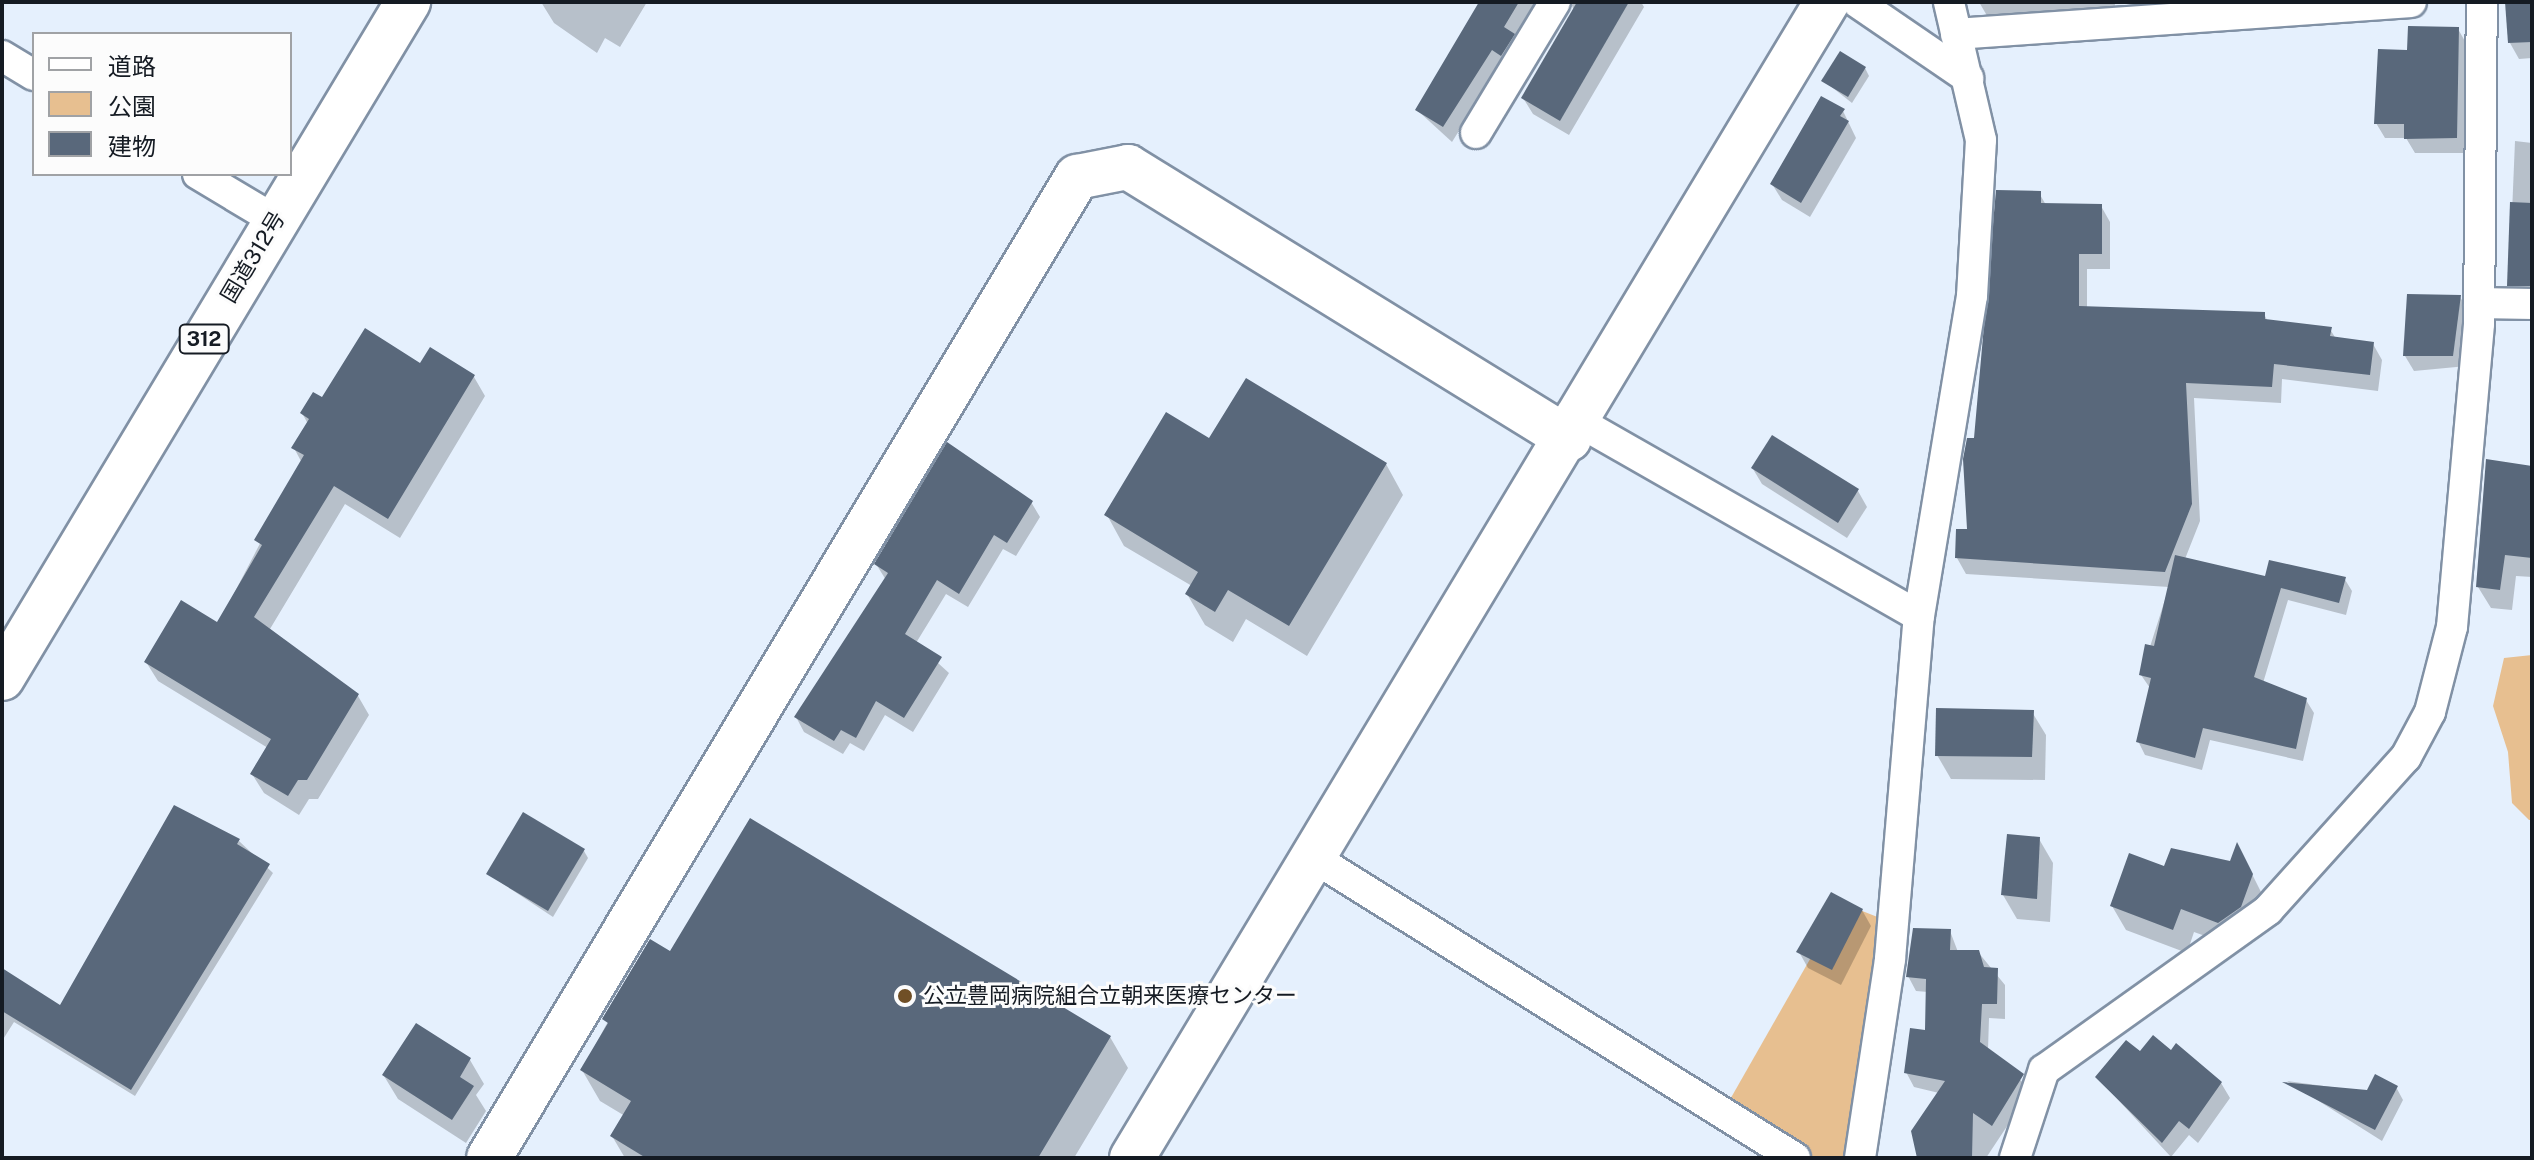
<!DOCTYPE html>
<meta charset="utf-8">
<style>
body{margin:0}
#map{position:relative;width:2534px;height:1160px;overflow:hidden;background:#e5f0fd;font-family:"Public Sans","Noto Sans JP",sans-serif}
div>[style]{position:absolute}
.green>*{inset:0;background:#e7bf90}
.shadow>*{inset:0;background:#0003}
.building>*{inset:0;background:#59687b}
.roads{filter:drop-shadow(2px 0 #8191a5) drop-shadow(-2px 0 #8191a5) drop-shadow(0 2px #8191a5) drop-shadow(0 -2px #8191a5)}
.street>*{height:30px;margin:-15px;padding:0 15px;transform-origin:15px;border-radius:15px;background:#fff}
.secondary>*{height:44px;margin:-22px;padding:0 22px;transform-origin:22px;border-radius:22px;background:#fff}
.highway>*{height:44px;margin:-22px;padding:0 22px;transform-origin:22px;border-radius:22px;background:#fff}
.dots>*{width:22px;height:22px;translate:-50% -50%;box-sizing:border-box;border:4px solid #fcfcfc;border-radius:50%}
span{translate:-50% -50%;white-space:nowrap;text-align:center;line-height:1.15;-webkit-text-stroke:6px #fcfcfc;paint-order:stroke}
.shield-label span{padding:2px 6px;background:#fcfcfc;border:2px solid;border-radius:6px;-webkit-text-stroke-width:0}
.shield-label{font-size:20px;color:#151b23;font-weight:700}
.street-label{font-size:22px;color:#151b23}
.poi-label{font-size:22px;color:#151b23}
.left{translate:0 -50%;text-align:left}
.frame{position:absolute;inset:0;border:4px solid #151b23;pointer-events:none}
.legend{position:absolute;left:32px;top:32px;width:260px;height:144px;box-sizing:border-box;background:#fcfcfc;border:2px solid #a0a2a5;margin:0;padding:10px 14px;list-style:none;font-size:24px;color:#151b23}
.legend li{display:flex;align-items:center;gap:16px;height:40px}
.legend b{width:40px;border:2px solid #a0a2a5}
</style>
<div id="map">
<div class="green">
<i style="clip-path:polygon(2532px 655px,2532px 820px,2529px 820px,2512px 803px,2508px 752px,2493px 706px,2504px 658px)"></i>
<i style="clip-path:polygon(1842px 903px,1880px 918px,1858px 1158px,1798px 1158px,1724px 1110px)"></i>
</div>
<div class="shadow">
<i style="clip-path:polygon(541px 2px,647px 2px,620px 47px,605px 38px,597px 53px,554px 23px)"></i>
<i style="clip-path:polygon(1482px 2px,1540px 2px,1452px 142px,1417px 110px)"></i>
<i style="clip-path:polygon(1545px 2px,1641px 2px,1644px 7px,1569px 135px,1533px 114px,1523px 98px,1574px 12px,1571px 2px)"></i>
<i style="clip-path:polygon(1979px 2px,2115px 2px,2114px 28px,1993px 26px)"></i>
<i style="clip-path:polygon(2507px 2px,2532px 2px,2532px 58px,2519px 59px,2510px 43px)"></i>
<i style="clip-path:polygon(2458px 29px,2466px 43px,2465px 153px,2415px 153px,2406px 138px,2385px 138px,2376px 123px,2409px 52px)"></i>
<i style="clip-path:polygon(1865px 68px,1869px 76px,1852px 103px,1824px 81px)"></i>
<i style="clip-path:polygon(1843px 111px,1856px 138px,1810px 217px,1782px 200px,1772px 184px)"></i>
<i style="clip-path:polygon(2515px 141px,2532px 143px,2532px 302px,2519px 301px,2509px 285px)"></i>
<i style="clip-path:polygon(2039px 193px,2046px 205px,2101px 206px,2110px 222px,2110px 269px,2087px 269px,2087px 308px,2264px 314px,2268px 322px,2330px 329px,2336px 339px,2373px 344px,2382px 360px,2378px 391px,2282px 379px,2281px 403px,2194px 398px,2200px 521px,2185px 559px,2267px 579px,2344px 578px,2352px 591px,2346px 615px,2288px 600px,2263px 683px,2306px 700px,2314px 713px,2303px 761px,2210px 740px,2202px 770px,2145px 755px,2138px 741px,2150px 688px,2141px 675px,2169px 587px,1966px 574px,1957px 558px,1969px 532px,1976px 440px)"></i>
<i style="clip-path:polygon(2460px 297px,2469px 312px,2467px 366px,2414px 371px,2405px 356px)"></i>
<i style="clip-path:polygon(430px 350px,474px 377px,485px 396px,400px 538px,345px 504px,270px 629px,358px 696px,369px 715px,318px 799px,309px 799px,299px 815px,264px 793px,252px 774px,268px 748px,158px 681px,146px 662px,218px 624px,302px 463px,294px 448px,308px 424px,302px 413px,421px 365px)"></i>
<i style="clip-path:polygon(1386px 464px,1403px 495px,1307px 656px,1246px 619px,1233px 642px,1205px 625px,1187px 594px,1192px 586px,1124px 546px,1107px 515px)"></i>
<i style="clip-path:polygon(2532px 467px,2532px 577px,2516px 576px,2512px 610px,2491px 608px,2478px 587px)"></i>
<i style="clip-path:polygon(1753px 469px,1858px 491px,1867px 507px,1847px 538px,1762px 484px)"></i>
<i style="clip-path:polygon(1031px 502px,1040px 517px,1016px 556px,1003px 549px,968px 607px,946px 594px,916px 643px,949px 673px,913px 732px,885px 715px,864px 751px,850px 743px,843px 754px,804px 732px,796px 717px,886px 580px,876px 564px)"></i>
<i style="clip-path:polygon(2032px 712px,2046px 735px,2045px 780px,1951px 779px,1937px 755px)"></i>
<i style="clip-path:polygon(2039px 839px,2053px 863px,2050px 922px,2017px 919px,2003px 895px)"></i>
<i style="clip-path:polygon(239px 841px,273px 873px,135px 1096px,14px 1022px,2px 1041px,2px 981px,60px 1008px)"></i>
<i style="clip-path:polygon(584px 851px,588px 858px,553px 917px,488px 874px)"></i>
<i style="clip-path:polygon(2165px 868px,2249px 868px,2265px 900px,2233px 946px,2194px 932px,2187px 953px,2126px 930px,2112px 906px)"></i>
<i style="clip-path:polygon(1862px 910px,1871px 926px,1841px 985px,1808px 968px,1799px 952px)"></i>
<i style="clip-path:polygon(1950px 931px,1958px 952px,1978px 952px,2005px 985px,2005px 1019px,1989px 1018px,1988px 1050px,2031px 1090px,1986px 1158px,1919px 1158px,1939px 1093px,1914px 1087px,1906px 1072px,1927px 1032px,1928px 992px,1916px 991px,1908px 976px)"></i>
<i style="clip-path:polygon(651px 941px,671px 954px,1110px 1037px,1128px 1068px,1074px 1158px,625px 1158px,612px 1136px,625px 1116px,600px 1101px,582px 1070px)"></i>
<i style="clip-path:polygon(2171px 1053px,2221px 1083px,2230px 1098px,2198px 1143px,2189px 1135px,2171px 1157px,2097px 1077px,2140px 1054px)"></i>
<i style="clip-path:polygon(470px 1060px,484px 1084px,476px 1095px,486px 1111px,466px 1143px,398px 1099px,384px 1076px)"></i>
<i style="clip-path:polygon(2287px 1081px,2368px 1092px,2396px 1087px,2403px 1100px,2382px 1141px)"></i>
</div>
<div class="building">
<i style="clip-path:polygon(1479px 2px,1519px 2px,1504px 27px,1515px 34px,1501px 56px,1492px 50px,1443px 127px,1415px 110px)"></i>
<i style="clip-path:polygon(1577px 2px,1629px 2px,1560px 121px,1521px 98px)"></i>
<i style="clip-path:polygon(2505px 2px,2532px 2px,2532px 42px,2508px 43px)"></i>
<i style="clip-path:polygon(2408px 26px,2459px 27px,2457px 138px,2404px 139px,2404px 124px,2374px 124px,2378px 49px,2407px 50px)"></i>
<i style="clip-path:polygon(1840px 51px,1866px 67px,1848px 97px,1821px 81px)"></i>
<i style="clip-path:polygon(1821px 96px,1845px 109px,1840px 116px,1849px 121px,1801px 203px,1770px 184px)"></i>
<i style="clip-path:polygon(1996px 190px,2041px 191px,2041px 203px,2102px 204px,2102px 254px,2079px 254px,2079px 306px,2265px 312px,2265px 319px,2332px 327px,2330px 336px,2374px 342px,2370px 375px,2274px 364px,2272px 387px,2186px 383px,2192px 504px,2165px 572px,1955px 558px,1956px 529px,1967px 529px,1963px 459px,1967px 438px,1974px 438px)"></i>
<i style="clip-path:polygon(2510px 202px,2532px 203px,2532px 286px,2507px 286px)"></i>
<i style="clip-path:polygon(2407px 294px,2461px 295px,2453px 356px,2403px 356px)"></i>
<i style="clip-path:polygon(365px 328px,420px 363px,430px 347px,475px 375px,388px 519px,334px 486px,254px 617px,359px 694px,307px 780px,298px 780px,288px 796px,250px 774px,271px 739px,144px 662px,181px 600px,217px 622px,262px 545px,254px 540px,304px 455px,291px 448px,309px 419px,300px 413px,313px 392px,322px 397px)"></i>
<i style="clip-path:polygon(1246px 378px,1387px 463px,1289px 626px,1228px 590px,1215px 612px,1185px 594px,1198px 572px,1104px 515px,1166px 412px,1209px 438px)"></i>
<i style="clip-path:polygon(1772px 435px,1859px 489px,1838px 523px,1751px 468px)"></i>
<i style="clip-path:polygon(947px 442px,1033px 501px,1007px 543px,994px 535px,959px 594px,937px 580px,905px 634px,942px 657px,904px 718px,876px 701px,856px 738px,841px 730px,834px 741px,794px 717px,888px 573px,874px 564px)"></i>
<i style="clip-path:polygon(2486px 459px,2532px 466px,2532px 558px,2505px 555px,2500px 590px,2476px 587px)"></i>
<i style="clip-path:polygon(2175px 555px,2265px 576px,2269px 560px,2346px 577px,2339px 603px,2281px 588px,2254px 677px,2307px 698px,2296px 749px,2203px 728px,2195px 758px,2136px 742px,2151px 678px,2139px 675px,2145px 644px,2154px 646px)"></i>
<i style="clip-path:polygon(1936px 708px,2034px 710px,2032px 757px,1935px 756px)"></i>
<i style="clip-path:polygon(174px 805px,240px 839px,237px 844px,270px 864px,131px 1090px,2px 1011px,2px 968px,60px 1005px)"></i>
<i style="clip-path:polygon(523px 812px,585px 849px,548px 911px,486px 874px)"></i>
<i style="clip-path:polygon(750px 818px,1111px 1036px,1038px 1158px,646px 1158px,610px 1136px,631px 1101px,580px 1070px,608px 1023px,602px 1019px,650px 939px,670px 951px)"></i>
<i style="clip-path:polygon(2007px 834px,2040px 837px,2037px 899px,2001px 895px)"></i>
<i style="clip-path:polygon(2237px 842px,2253px 874px,2241px 907px,2218px 923px,2181px 909px,2173px 930px,2110px 906px,2129px 853px,2164px 866px,2171px 848px,2230px 861px)"></i>
<i style="clip-path:polygon(1831px 892px,1863px 909px,1832px 970px,1796px 952px)"></i>
<i style="clip-path:polygon(1913px 928px,1951px 929px,1950px 950px,1979px 950px,1984px 967px,1998px 968px,1997px 1004px,1982px 1004px,1980px 1042px,2024px 1074px,1992px 1126px,1973px 1113px,1972px 1158px,1917px 1158px,1911px 1131px,1945px 1081px,1904px 1073px,1910px 1028px,1925px 1030px,1926px 979px,1906px 977px)"></i>
<i style="clip-path:polygon(416px 1023px,471px 1058px,460px 1077px,474px 1086px,452px 1120px,382px 1075px)"></i>
<i style="clip-path:polygon(2153px 1035px,2171px 1050px,2176px 1043px,2222px 1082px,2189px 1129px,2179px 1121px,2162px 1143px,2095px 1077px,2126px 1040px,2140px 1051px)"></i>
<i style="clip-path:polygon(2375px 1074px,2398px 1086px,2375px 1130px,2282px 1082px,2367px 1090px)"></i>
</div>
<div class="roads">
<div class="street">
<i style="left:1857px;top:2px;width:135px;rotate:34.4deg"></i>
<i style="left:1956px;top:34px;width:456px;rotate:-4deg"></i>
<i style="left:2px;top:56px;width:37px;rotate:31deg"></i>
<i style="left:1476px;top:133px;width:153px;rotate:-58.9deg"></i>
<i style="left:198px;top:174px;width:90px;rotate:30.9deg"></i>
<i style="left:2479px;top:303px;width:53px;rotate:1.1deg"></i>
<i style="left:1579px;top:422px;width:391px;rotate:29.7deg"></i>
<i style="left:1314px;top:858px;width:567px;rotate:31.95deg"></i>
<i style="left:1860px;top:1158px;width:201px;rotate:-81.4deg"></i>
<i style="left:1890px;top:959px;width:344px;rotate:-85.2deg"></i>
<i style="left:1919px;top:616px;width:324px;rotate:-80.6deg"></i>
<i style="left:1972px;top:296px;width:156px;rotate:-86.7deg"></i>
<i style="left:1981px;top:140px;width:142px;rotate:-103.1deg"></i>
<i style="left:2015px;top:1158px;width:93px;rotate:-71.8deg"></i>
<i style="left:2044px;top:1070px;width:275px;rotate:-35.5deg"></i>
<i style="left:2268px;top:910px;width:206px;rotate:-48deg"></i>
<i style="left:2406px;top:757px;width:51px;rotate:-61.9deg"></i>
<i style="left:2430px;top:712px;width:88px;rotate:-75.5deg"></i>
<i style="left:2452px;top:627px;width:304px;rotate:-84.9deg"></i>
<i style="left:2479px;top:324px;width:322px;rotate:-89.5deg"></i>
</div>
<div class="secondary">
<i style="left:489px;top:1158px;width:1144px;rotate:-59.06deg"></i>
<i style="left:1077px;top:177px;width:52px;rotate:-11.1deg"></i>
<i style="left:1128px;top:167px;width:518px;rotate:31.67deg"></i>
<i style="left:1132px;top:1158px;width:1349px;rotate:-58.99deg"></i>
</div>
<div class="highway">
<i style="left:2px;top:678px;width:789px;rotate:-59.01deg"></i>
</div>
</div>
<div class="dots">
<i style="left:905px;top:996px;background:#704f26"></i>
</div>
<div class="shield-label">
<span style="left:204px;top:339px">312</span>
</div>
<div class="street-label">
<span style="left:253px;top:257px;rotate:-59deg">国道312号</span>
</div>
<div class="poi-label">
<span class="left" style="left:923px;top:996px">公立豊岡病院組合立朝来医療センター</span>
</div>
<div class="frame"></div>
<ul class="legend">
<li><b style="height:10px;background:#fff"></b>道路</li>
<li><b style="height:22px;background:#e7bf90"></b>公園</li>
<li><b style="height:22px;background:#59687b"></b>建物</li>
</ul>
</div>
